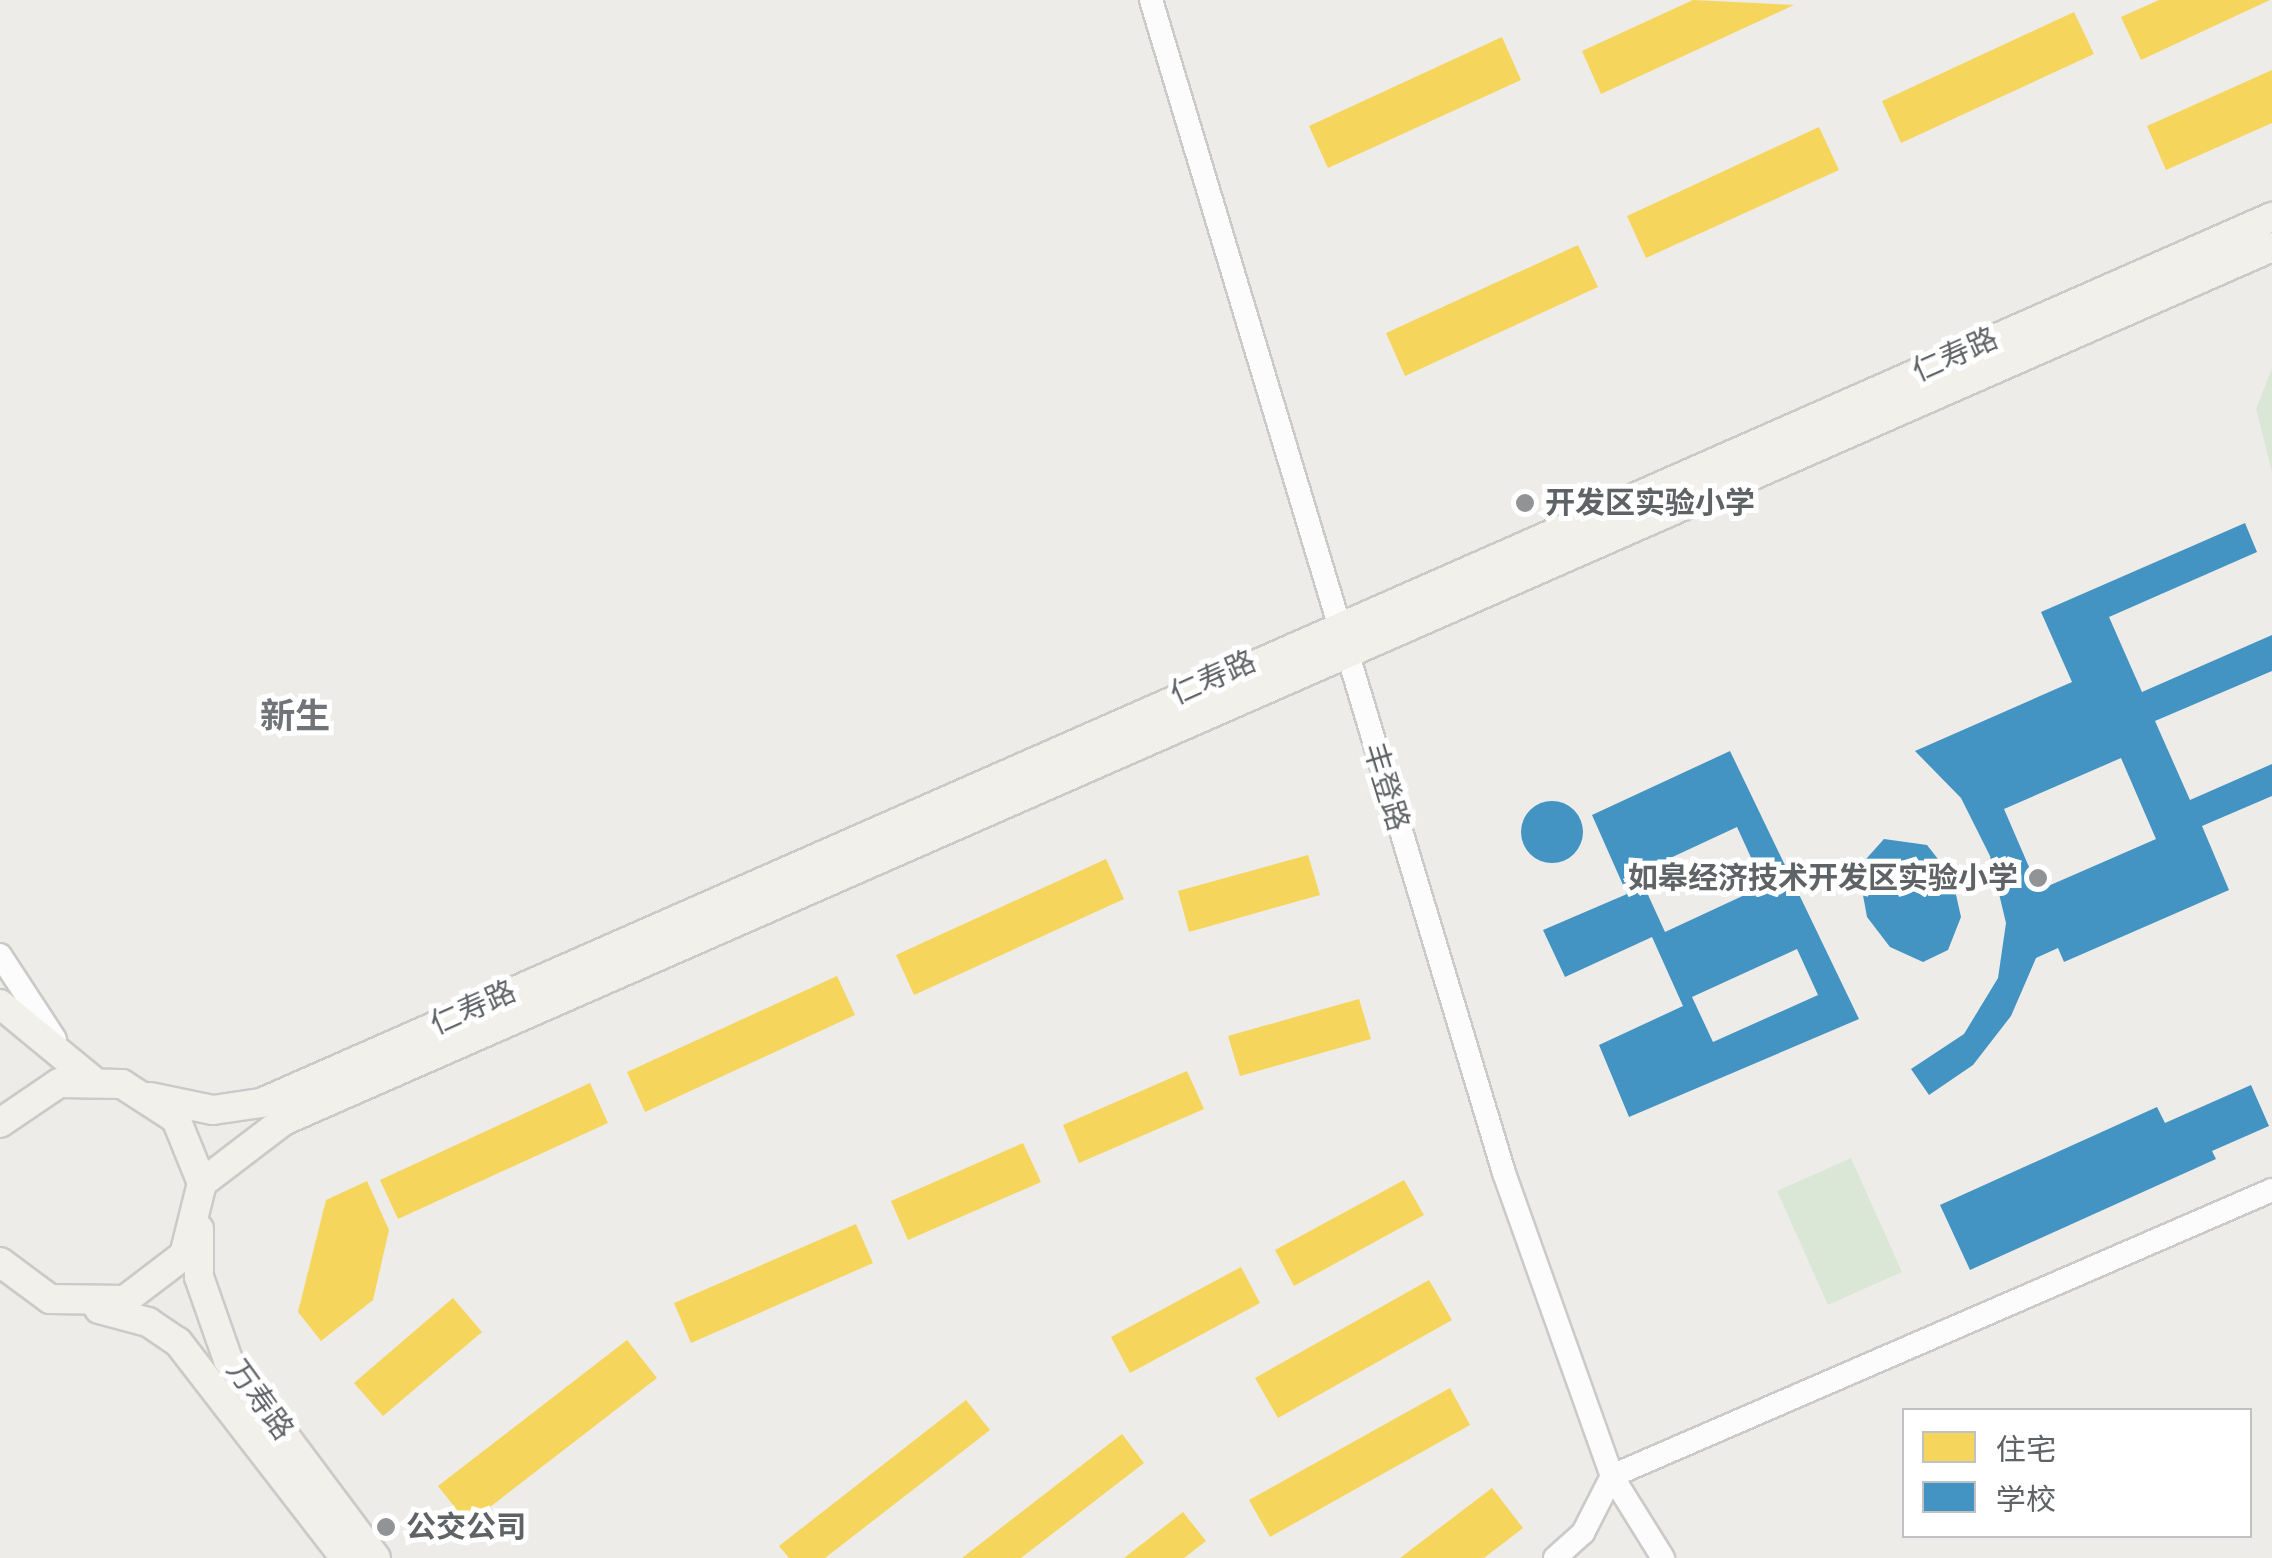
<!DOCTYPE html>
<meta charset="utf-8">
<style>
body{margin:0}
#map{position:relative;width:2272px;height:1558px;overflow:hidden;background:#eeece9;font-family:"DM Sans","Noto Sans SC",sans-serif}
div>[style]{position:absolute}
.green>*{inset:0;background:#dae7d7}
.homes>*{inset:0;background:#f6d55c}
.schools>*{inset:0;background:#4393c3}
.round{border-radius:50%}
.roads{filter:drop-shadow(2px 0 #cbcac9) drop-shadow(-2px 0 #cbcac9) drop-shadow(0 2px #cbcac9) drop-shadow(0 -2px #cbcac9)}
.minor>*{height:22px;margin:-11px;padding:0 11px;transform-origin:11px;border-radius:11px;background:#fcfcfc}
.major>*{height:28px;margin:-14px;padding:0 14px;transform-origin:14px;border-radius:14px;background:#f2f0ea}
.dots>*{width:28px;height:28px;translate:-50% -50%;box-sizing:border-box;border:5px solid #fff;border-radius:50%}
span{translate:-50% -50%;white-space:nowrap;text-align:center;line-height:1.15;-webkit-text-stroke:10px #fff;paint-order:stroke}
.street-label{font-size:30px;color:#5f6366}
.poi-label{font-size:30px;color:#5f6366;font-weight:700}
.left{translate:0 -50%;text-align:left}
.right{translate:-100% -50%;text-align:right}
.quarter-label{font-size:35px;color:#707478;font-weight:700}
.legend{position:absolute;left:1902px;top:1408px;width:350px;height:130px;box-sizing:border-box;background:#fff;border:2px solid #bfc1c2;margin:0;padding:12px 18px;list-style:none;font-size:30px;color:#5f6366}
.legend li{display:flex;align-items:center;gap:20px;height:50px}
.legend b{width:50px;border:2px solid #bfc1c2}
</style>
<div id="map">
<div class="green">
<i style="clip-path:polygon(2272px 368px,2272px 472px,2256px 409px)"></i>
<i style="clip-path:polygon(1851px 1158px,1902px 1272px,1828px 1305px,1777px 1191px)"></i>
</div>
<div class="homes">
<i style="clip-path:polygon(1693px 0,1794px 5px,1601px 94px,1582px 51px)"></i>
<i style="clip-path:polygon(2159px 0,2270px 0,2141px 60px,2121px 17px)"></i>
<i style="clip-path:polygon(2074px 12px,2094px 54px,1901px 143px,1882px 101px)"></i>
<i style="clip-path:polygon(1502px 37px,1521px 80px,1328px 168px,1309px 126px)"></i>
<i style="clip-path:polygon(2272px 70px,2272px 123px,2166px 170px,2147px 126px)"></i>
<i style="clip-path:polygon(1819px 127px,1839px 170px,1646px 258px,1627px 216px)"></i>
<i style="clip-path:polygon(1578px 245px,1598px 287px,1405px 376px,1386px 333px)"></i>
<i style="clip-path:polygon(1308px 855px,1320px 895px,1189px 932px,1178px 891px)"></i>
<i style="clip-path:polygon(1106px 859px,1124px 899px,914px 995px,896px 955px)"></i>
<i style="clip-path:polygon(837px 976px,855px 1015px,645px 1112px,627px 1072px)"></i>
<i style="clip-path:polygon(1359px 999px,1371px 1039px,1240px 1076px,1228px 1036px)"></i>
<i style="clip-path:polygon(1187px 1071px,1204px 1109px,1079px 1163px,1063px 1125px)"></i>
<i style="clip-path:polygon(590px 1083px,608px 1123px,398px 1219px,380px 1180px)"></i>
<i style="clip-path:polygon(1023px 1143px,1041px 1182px,908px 1240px,891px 1201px)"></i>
<i style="clip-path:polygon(1404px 1180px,1424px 1215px,1294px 1286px,1275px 1250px)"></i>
<i style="clip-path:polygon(367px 1181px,389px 1230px,373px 1300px,321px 1341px,298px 1312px,326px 1200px)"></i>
<i style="clip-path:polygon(856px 1224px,873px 1263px,691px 1343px,674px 1303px)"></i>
<i style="clip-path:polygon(1241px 1267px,1260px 1303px,1130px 1373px,1111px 1337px)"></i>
<i style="clip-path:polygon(1429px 1280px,1452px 1320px,1278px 1418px,1255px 1378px)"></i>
<i style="clip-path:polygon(453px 1298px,482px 1332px,383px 1416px,354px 1383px)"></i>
<i style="clip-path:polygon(627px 1340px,657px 1378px,468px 1524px,438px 1486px)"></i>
<i style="clip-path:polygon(1450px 1388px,1470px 1425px,1270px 1537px,1249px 1500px)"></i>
<i style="clip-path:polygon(966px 1400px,990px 1430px,825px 1558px,789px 1558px,779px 1546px)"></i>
<i style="clip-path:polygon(1122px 1434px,1144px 1463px,1021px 1558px,962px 1558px)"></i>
<i style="clip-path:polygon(1492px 1488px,1523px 1528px,1484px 1558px,1400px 1558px)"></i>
<i style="clip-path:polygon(1183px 1512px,1206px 1541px,1184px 1558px,1124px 1558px)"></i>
</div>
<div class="schools">
<i style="clip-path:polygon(evenodd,2245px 523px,2257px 552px,2109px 617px,2142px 692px,2272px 635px,2272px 671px,2155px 721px,2190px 800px,2272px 764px,2272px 796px,2202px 826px,2229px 890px,2064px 962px,2058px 948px,2036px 958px,2011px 1016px,1973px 1065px,1929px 1095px,1911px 1069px,1964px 1034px,1998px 978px,2006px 923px,1990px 856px,1961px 798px,1915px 751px,2072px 682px,2041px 612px,2245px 523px,2121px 758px,2156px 839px,2039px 890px,2004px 809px,2121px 758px)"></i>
<i style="clip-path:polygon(evenodd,1730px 751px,1859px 1019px,1629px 1117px,1599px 1045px,1683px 1006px,1652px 937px,1565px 977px,1543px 930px,1627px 894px,1592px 815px,1730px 751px,1737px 827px,1764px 886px,1665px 932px,1638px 873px,1737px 827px,1730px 751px,1797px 949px,1818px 995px,1713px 1042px,1692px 997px,1797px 949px)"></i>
<i class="round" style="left:1521px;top:801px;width:62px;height:62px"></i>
<i style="clip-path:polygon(1884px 839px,1927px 845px,1952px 877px,1961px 917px,1948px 950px,1923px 962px,1890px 947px,1867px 917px,1858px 868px)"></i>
<i style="clip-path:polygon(2251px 1085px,2269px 1126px,2212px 1151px,2216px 1159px,1970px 1270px,1940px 1205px,2157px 1107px,2165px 1123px)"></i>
</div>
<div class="roads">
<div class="minor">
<i style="left:1151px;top:0;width:1225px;rotate:73.25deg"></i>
<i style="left:1504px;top:1173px;width:322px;rotate:70.4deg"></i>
<i style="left:1612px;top:1476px;width:97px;rotate:58.1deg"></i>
<i style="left:0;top:955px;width:100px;rotate:56.8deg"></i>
<i style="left:1555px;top:1558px;width:38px;rotate:-42deg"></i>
<i style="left:1583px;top:1533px;width:64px;rotate:-63deg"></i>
<i style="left:1612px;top:1476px;width:719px;rotate:-23.43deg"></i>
</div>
<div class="major">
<i style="left:0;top:1004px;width:118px;rotate:39.5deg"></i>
<i style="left:150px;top:1097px;width:64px;rotate:11.7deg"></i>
<i style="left:213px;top:1110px;width:49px;rotate:-8.3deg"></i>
<i style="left:261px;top:1103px;width:2198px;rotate:-23.78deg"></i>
<i style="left:0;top:1123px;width:71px;rotate:-34.1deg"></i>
<i style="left:59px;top:1083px;width:63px;rotate:0.9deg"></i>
<i style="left:122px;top:1084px;width:64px;rotate:32.9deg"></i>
<i style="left:176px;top:1119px;width:69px;rotate:67.9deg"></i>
<i style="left:202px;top:1183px;width:74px;rotate:104deg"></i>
<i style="left:184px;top:1255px;width:74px;rotate:142.7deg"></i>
<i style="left:125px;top:1300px;width:75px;rotate:-179.2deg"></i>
<i style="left:50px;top:1299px;width:62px;rotate:-143.5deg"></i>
<i style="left:202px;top:1183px;width:102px;rotate:-37.4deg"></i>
<i style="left:283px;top:1121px;width:2173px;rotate:-23.72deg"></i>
<i style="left:199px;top:1229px;width:48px;rotate:90deg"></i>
<i style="left:199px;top:1277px;width:88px;rotate:70.7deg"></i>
<i style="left:228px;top:1360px;width:247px;rotate:53.2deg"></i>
<i style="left:99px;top:1309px;width:51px;rotate:14.9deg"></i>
<i style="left:148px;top:1322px;width:36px;rotate:34deg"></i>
<i style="left:178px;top:1342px;width:273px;rotate:52.3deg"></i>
</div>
</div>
<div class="dots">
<i style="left:1525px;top:503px;background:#919394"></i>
<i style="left:2038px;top:878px;background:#919394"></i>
<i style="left:386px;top:1527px;background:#919394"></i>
</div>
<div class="street-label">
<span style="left:1955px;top:355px;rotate:-24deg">仁寿路</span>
<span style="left:1213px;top:678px;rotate:-24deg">仁寿路</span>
<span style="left:1386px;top:787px;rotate:73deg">丰登路</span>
<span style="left:473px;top:1008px;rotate:-24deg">仁寿路</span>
<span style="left:260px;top:1400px;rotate:54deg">万寿路</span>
</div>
<div class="poi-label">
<span class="left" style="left:1545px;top:503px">开发区实验小学</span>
<span class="right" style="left:2018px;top:878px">如皋经济技术开发区实验小学</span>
<span class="left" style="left:406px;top:1527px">公交公司</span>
</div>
<div class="quarter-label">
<span style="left:295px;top:716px">新生</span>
</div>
<ul class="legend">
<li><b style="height:28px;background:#f6d55c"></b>住宅</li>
<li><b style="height:28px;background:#4393c3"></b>学校</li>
</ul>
</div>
